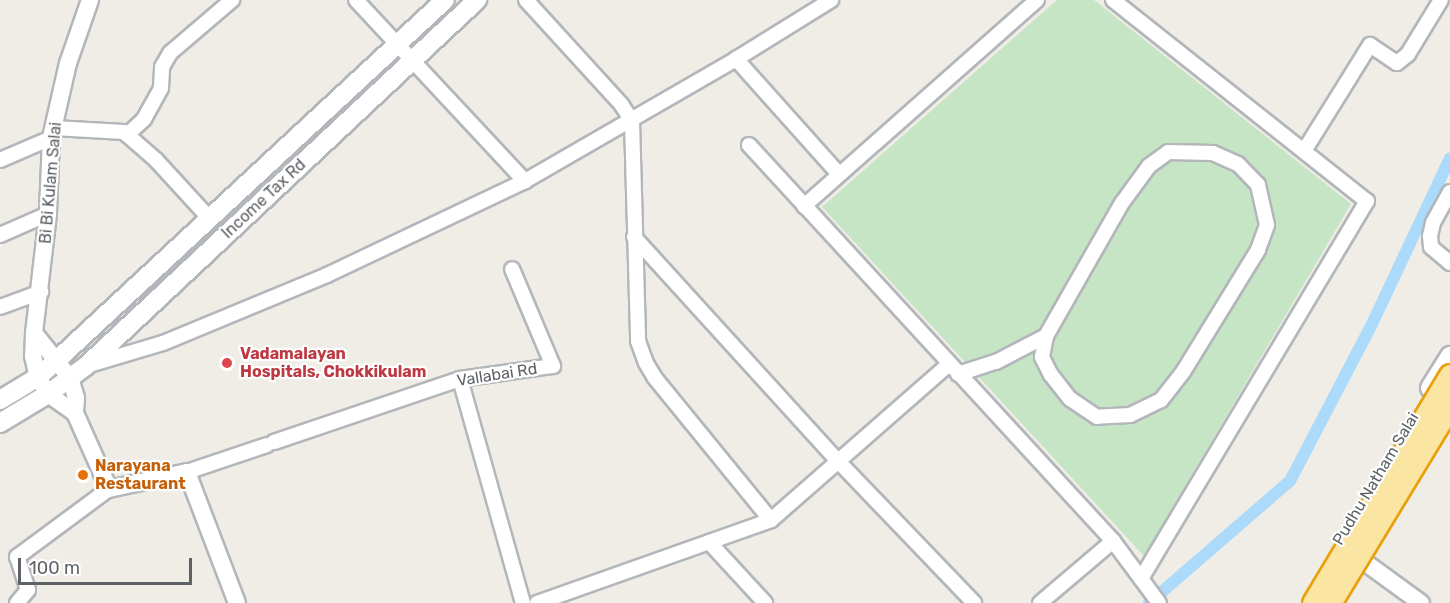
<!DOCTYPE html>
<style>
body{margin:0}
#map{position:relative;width:1450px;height:603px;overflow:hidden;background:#efede6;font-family:Rubik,sans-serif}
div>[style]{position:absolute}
.green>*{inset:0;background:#c5e5c4}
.canal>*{height:12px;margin:-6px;padding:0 6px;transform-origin:6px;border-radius:6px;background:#abdafb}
.roads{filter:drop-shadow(2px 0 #b3b6ba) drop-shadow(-2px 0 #b3b6ba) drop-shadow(0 2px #b3b6ba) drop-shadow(0 -2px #b3b6ba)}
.minor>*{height:14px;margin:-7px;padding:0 7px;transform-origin:7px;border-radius:7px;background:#fff}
.tertiary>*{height:16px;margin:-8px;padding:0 8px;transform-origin:8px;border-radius:8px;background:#fff}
.secondary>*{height:18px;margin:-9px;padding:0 9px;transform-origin:9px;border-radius:9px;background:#fff}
.bridges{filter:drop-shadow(2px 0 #eaa00b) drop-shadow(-2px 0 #eaa00b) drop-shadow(0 2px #eaa00b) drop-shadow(0 -2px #eaa00b)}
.trunk-bridge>*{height:21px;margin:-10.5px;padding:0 10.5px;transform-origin:10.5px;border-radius:10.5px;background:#fae5a2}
.dots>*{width:16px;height:16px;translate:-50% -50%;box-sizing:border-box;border:3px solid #fff;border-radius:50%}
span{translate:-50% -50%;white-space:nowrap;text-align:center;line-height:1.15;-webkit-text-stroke:4.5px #fff;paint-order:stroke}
.street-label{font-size:16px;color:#5e6266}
.health-label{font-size:16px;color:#be3a42;font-weight:700}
.left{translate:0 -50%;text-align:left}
.food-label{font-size:16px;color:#c56008;font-weight:700}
.scale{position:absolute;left:18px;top:558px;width:174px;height:27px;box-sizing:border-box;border:3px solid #5e6266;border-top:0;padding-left:8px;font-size:18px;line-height:21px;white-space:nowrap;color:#5e6266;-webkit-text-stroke:4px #fff;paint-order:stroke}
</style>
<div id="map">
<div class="green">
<i style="clip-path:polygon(1057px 0,1094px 0,1351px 204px,1144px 556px,822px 207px)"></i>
</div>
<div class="canal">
<i style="left:1149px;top:603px;width:186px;rotate:-40.9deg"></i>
<i style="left:1290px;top:481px;width:177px;rotate:-62.4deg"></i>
<i style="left:1372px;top:324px;width:183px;rotate:-64.8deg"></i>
</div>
<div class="roads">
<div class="minor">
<i style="left:356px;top:0;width:248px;rotate:47deg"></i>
<i style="left:526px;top:0;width:141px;rotate:47.6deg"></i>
<i style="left:621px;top:104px;width:20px;rotate:57deg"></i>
<i style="left:632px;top:121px;width:220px;rotate:88.4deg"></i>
<i style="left:638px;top:341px;width:23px;rotate:70deg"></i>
<i style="left:646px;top:363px;width:17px;rotate:59deg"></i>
<i style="left:655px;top:378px;width:183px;rotate:50.8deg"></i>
<i style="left:1113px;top:0;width:324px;rotate:38.4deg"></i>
<i style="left:1367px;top:201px;width:440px;rotate:120.9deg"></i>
<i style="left:736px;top:59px;width:154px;rotate:48.2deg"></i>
<i style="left:54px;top:128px;width:70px;rotate:3.3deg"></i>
<i style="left:124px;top:132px;width:43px;rotate:41.2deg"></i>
<i style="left:156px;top:160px;width:80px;rotate:47.5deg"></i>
<i style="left:127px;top:135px;width:23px;rotate:-43deg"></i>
<i style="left:144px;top:119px;width:35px;rotate:-61deg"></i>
<i style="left:161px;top:88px;width:21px;rotate:-87deg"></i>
<i style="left:162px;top:67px;width:16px;rotate:-60deg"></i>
<i style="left:170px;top:53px;width:82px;rotate:-40.5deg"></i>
<i style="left:749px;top:145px;width:538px;rotate:47.41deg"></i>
<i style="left:1113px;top:541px;width:77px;rotate:53.4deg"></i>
<i style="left:1304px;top:151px;width:125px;rotate:-58.1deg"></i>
<i style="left:1370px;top:45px;width:32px;rotate:34deg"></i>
<i style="left:1397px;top:63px;width:14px;rotate:-39deg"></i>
<i style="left:1408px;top:54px;width:63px;rotate:-58.6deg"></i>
<i style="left:0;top:160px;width:56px;rotate:-23.3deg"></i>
<i style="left:1450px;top:192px;width:35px;rotate:119deg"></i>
<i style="left:1433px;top:223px;width:13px;rotate:103deg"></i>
<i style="left:1430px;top:236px;width:11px;rotate:85deg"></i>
<i style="left:1431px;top:247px;width:25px;rotate:40deg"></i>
<i style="left:804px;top:206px;width:311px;rotate:-41.5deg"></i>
<i style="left:0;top:235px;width:52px;rotate:-23.6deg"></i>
<i style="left:634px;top:237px;width:303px;rotate:47.7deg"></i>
<i style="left:838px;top:461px;width:197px;rotate:46.2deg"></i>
<i style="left:0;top:307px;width:44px;rotate:-20.1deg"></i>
<i style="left:89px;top:365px;width:77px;rotate:-16.6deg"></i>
<i style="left:163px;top:343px;width:178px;rotate:-22.5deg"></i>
<i style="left:327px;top:275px;width:219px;rotate:-25.4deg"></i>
<i style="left:525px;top:181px;width:244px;rotate:-30deg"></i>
<i style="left:736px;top:59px;width:112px;rotate:-31.8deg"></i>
<i style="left:958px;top:374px;width:40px;rotate:-18deg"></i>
<i style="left:996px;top:362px;width:56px;rotate:-27.5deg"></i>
<i style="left:1046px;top:336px;width:153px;rotate:-60.3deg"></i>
<i style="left:1122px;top:203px;width:46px;rotate:-53.9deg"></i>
<i style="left:1149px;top:166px;width:24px;rotate:-36deg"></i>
<i style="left:1168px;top:152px;width:45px;rotate:1.3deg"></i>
<i style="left:1213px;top:153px;width:27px;rotate:24deg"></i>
<i style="left:1238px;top:164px;width:29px;rotate:46deg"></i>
<i style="left:1258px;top:185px;width:41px;rotate:77.3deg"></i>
<i style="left:1267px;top:225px;width:27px;rotate:110deg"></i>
<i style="left:1258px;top:250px;width:143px;rotate:121.6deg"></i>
<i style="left:1183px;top:372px;width:36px;rotate:128deg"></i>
<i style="left:1161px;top:400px;width:34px;rotate:154deg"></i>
<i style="left:1130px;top:415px;width:33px;rotate:177deg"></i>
<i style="left:1097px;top:417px;width:32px;rotate:-146deg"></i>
<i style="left:1070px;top:399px;width:31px;rotate:-128deg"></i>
<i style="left:1051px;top:375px;width:20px;rotate:-117deg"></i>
<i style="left:1042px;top:357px;width:21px;rotate:-79deg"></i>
<i style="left:460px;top:379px;width:233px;rotate:74.3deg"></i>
<i style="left:274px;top:442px;width:196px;rotate:-18.7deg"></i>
<i style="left:460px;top:379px;width:94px;rotate:-8deg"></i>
<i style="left:553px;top:366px;width:105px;rotate:-112.9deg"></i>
<i style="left:187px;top:472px;width:84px;rotate:-18.6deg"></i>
<i style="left:709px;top:542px;width:83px;rotate:47.4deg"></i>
<i style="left:17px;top:603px;width:17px;rotate:-50deg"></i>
<i style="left:28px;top:590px;width:35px;rotate:-108deg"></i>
<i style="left:17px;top:557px;width:114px;rotate:-36.5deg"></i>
<i style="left:537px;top:603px;width:248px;rotate:-19.5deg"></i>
<i style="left:771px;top:520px;width:237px;rotate:-41.2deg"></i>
<i style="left:1040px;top:603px;width:96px;rotate:-40.3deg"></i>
</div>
<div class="tertiary">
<i style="left:90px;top:0;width:67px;rotate:109.2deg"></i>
<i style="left:68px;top:63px;width:77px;rotate:102.8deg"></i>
<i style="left:51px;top:138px;width:76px;rotate:92.3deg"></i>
<i style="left:48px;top:214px;width:120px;rotate:96.7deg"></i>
<i style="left:34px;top:333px;width:23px;rotate:92deg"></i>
<i style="left:33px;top:356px;width:22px;rotate:77deg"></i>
<i style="left:38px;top:377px;width:20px;rotate:60deg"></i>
<i style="left:48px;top:394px;width:33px;rotate:35deg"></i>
<i style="left:75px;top:413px;width:83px;rotate:65.9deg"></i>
<i style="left:109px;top:489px;width:80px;rotate:-12.3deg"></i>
<i style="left:187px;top:472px;width:140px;rotate:69.1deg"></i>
<i style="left:34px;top:333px;width:58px;rotate:51.3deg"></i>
<i style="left:70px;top:378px;width:21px;rotate:73deg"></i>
<i style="left:76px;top:398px;width:15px;rotate:94deg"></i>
<i style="left:1348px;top:550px;width:90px;rotate:36deg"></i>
</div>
<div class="secondary">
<i style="left:1430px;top:388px;width:38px;rotate:-58deg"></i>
<i style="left:0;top:400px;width:44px;rotate:-31.2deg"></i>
<i style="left:38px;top:377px;width:25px;rotate:-42deg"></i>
<i style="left:57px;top:360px;width:529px;rotate:-42.86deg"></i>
<i style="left:0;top:423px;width:56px;rotate:-31.1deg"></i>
<i style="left:48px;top:394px;width:47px;rotate:-36.4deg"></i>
<i style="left:86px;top:366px;width:536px;rotate:-43.11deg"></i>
</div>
</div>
<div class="bridges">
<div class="trunk-bridge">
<i style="left:1313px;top:603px;width:266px;rotate:-59deg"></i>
<i style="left:1330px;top:603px;width:231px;rotate:-58.7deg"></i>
</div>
</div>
<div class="dots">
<i style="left:227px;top:363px;background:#e0444e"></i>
<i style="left:83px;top:475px;background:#e8710a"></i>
</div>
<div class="street-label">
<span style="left:51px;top:183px;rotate:-85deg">Bi Bi Kulam Salai</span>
<span style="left:264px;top:199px;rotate:-43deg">Income Tax Rd</span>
<span style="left:497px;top:375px;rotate:-9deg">Vallabai Rd</span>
<span style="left:1376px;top:479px;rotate:-59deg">Pudhu Natham Salai</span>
</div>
<div class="health-label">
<span class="left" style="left:240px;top:363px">Vadamalayan<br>Hospitals, Chokkikulam</span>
</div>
<div class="food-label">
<span class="left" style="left:95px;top:475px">Narayana<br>Restaurant</span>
</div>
<div class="scale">100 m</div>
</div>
